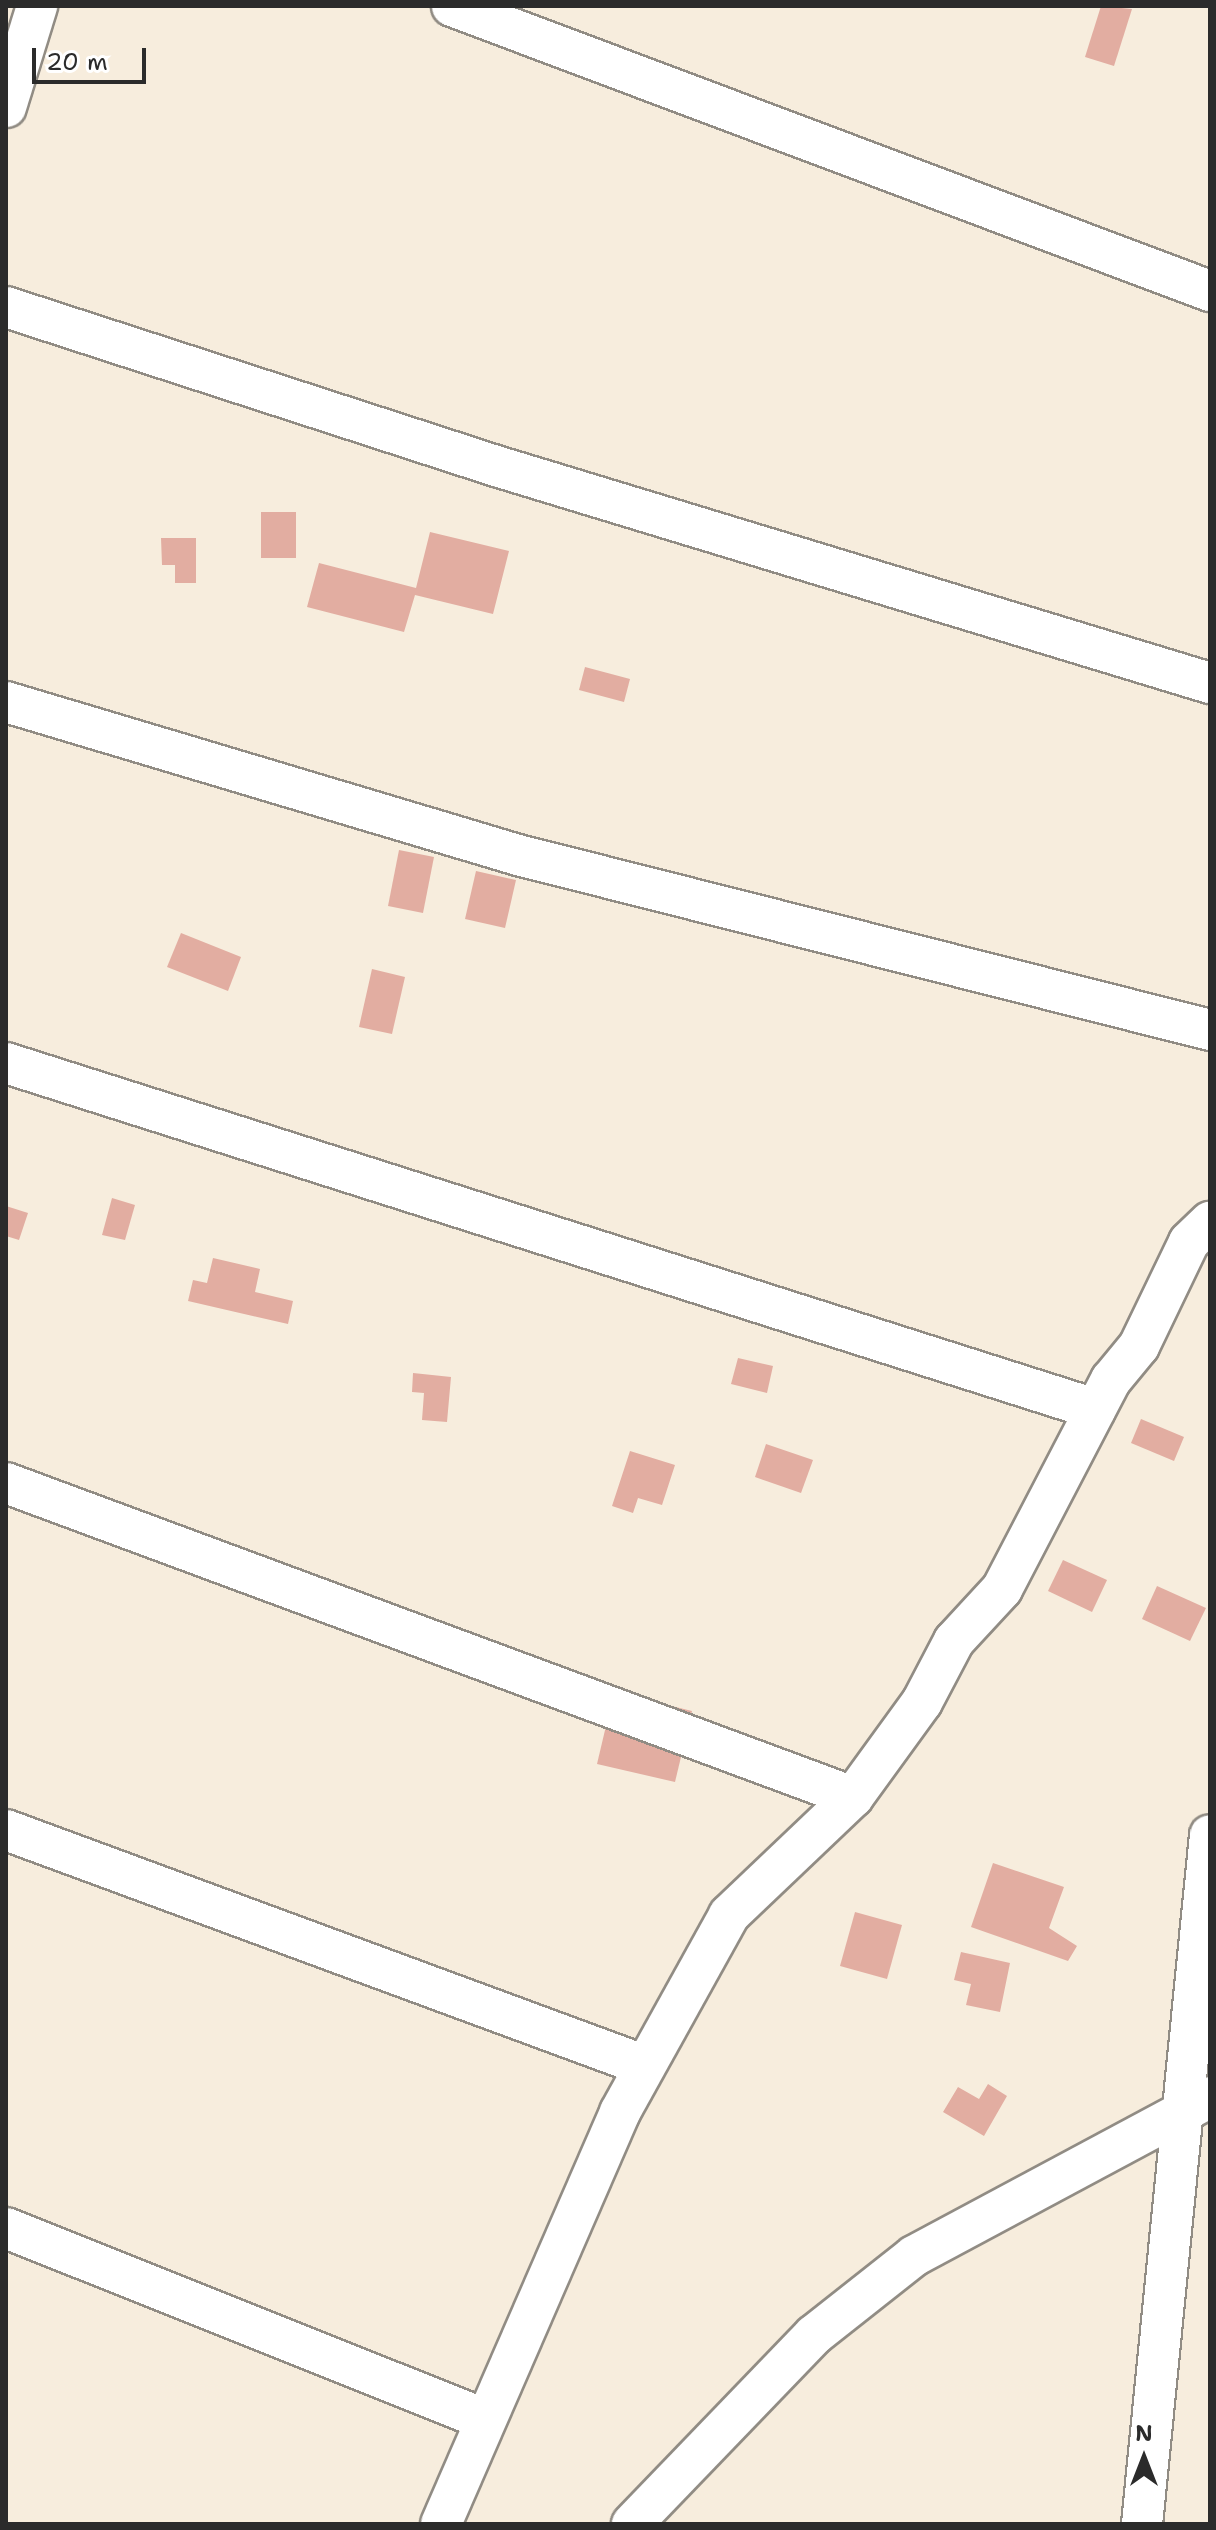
<!DOCTYPE html>
<style>
body{margin:0}
#map{position:relative;width:1216px;height:2530px;overflow:hidden;background:#f7eddd;font-family:"Shantell Sans",sans-serif}
div>[style]{position:absolute}
.building>*{inset:0;background:#e2ada1}
.roads{filter:drop-shadow(2px 0 #918c84) drop-shadow(-2px 0 #918c84) drop-shadow(0 2px #918c84) drop-shadow(0 -2px #918c84)}
.minor>*{height:40px;margin:-20px;padding:0 20px;transform-origin:20px;border-radius:20px;background:#fff}
span{translate:-50% -50%;white-space:nowrap;text-align:center;line-height:1.15;-webkit-text-stroke:6px #fff;paint-order:stroke}
.frame{position:absolute;inset:0;border:8px solid #2b2b2b;pointer-events:none}
.north{position:absolute;left:1104px;top:2418px;width:80px;height:80px;-webkit-text-stroke:6px #fff;paint-order:stroke;rotate:0deg;font-size:22px;font-weight:700;line-height:32px;text-align:center;color:#2b2b2b}
.north::after{content:'';display:block;margin:auto;width:28px;height:36px;background:#2b2b2b;clip-path:polygon(50% 0,100% 100%,50% 72%,0 100%)}
.scale{position:absolute;left:32px;top:48px;width:114px;height:36px;box-sizing:border-box;border:4px solid #2b2b2b;border-top:0;padding-left:10px;font-size:24px;line-height:28px;white-space:nowrap;color:#2b2b2b;-webkit-text-stroke:6px #fff;paint-order:stroke}
</style>
<div id="map">
<div class="building">
<i style="clip-path:polygon(1101px 6px,1132px 9px,1114px 66px,1085px 57px)"></i>
<i style="clip-path:polygon(261px 512px,296px 512px,296px 558px,261px 558px)"></i>
<i style="clip-path:polygon(430px 532px,509px 551px,493px 614px,415px 595px,404px 632px,307px 607px,319px 563px,416px 588px)"></i>
<i style="clip-path:polygon(161px 538px,196px 538px,196px 583px,175px 583px,175px 565px,162px 565px)"></i>
<i style="clip-path:polygon(585px 667px,630px 679px,624px 702px,579px 690px)"></i>
<i style="clip-path:polygon(399px 850px,434px 857px,423px 913px,388px 906px)"></i>
<i style="clip-path:polygon(476px 871px,516px 880px,505px 928px,465px 919px)"></i>
<i style="clip-path:polygon(181px 933px,241px 957px,228px 991px,167px 967px)"></i>
<i style="clip-path:polygon(372px 969px,405px 977px,392px 1034px,359px 1027px)"></i>
<i style="clip-path:polygon(112px 1198px,135px 1205px,125px 1240px,102px 1235px)"></i>
<i style="clip-path:polygon(6px 1206px,28px 1213px,19px 1240px,6px 1236px)"></i>
<i style="clip-path:polygon(213px 1258px,260px 1269px,255px 1292px,293px 1301px,288px 1324px,188px 1301px,193px 1280px,207px 1283px)"></i>
<i style="clip-path:polygon(738px 1358px,773px 1366px,767px 1393px,731px 1384px)"></i>
<i style="clip-path:polygon(413px 1373px,451px 1377px,447px 1422px,422px 1420px,424px 1393px,412px 1392px)"></i>
<i style="clip-path:polygon(1141px 1419px,1184px 1437px,1174px 1461px,1131px 1443px)"></i>
<i style="clip-path:polygon(766px 1444px,813px 1460px,801px 1493px,755px 1477px)"></i>
<i style="clip-path:polygon(630px 1451px,675px 1465px,662px 1505px,638px 1498px,633px 1513px,612px 1506px)"></i>
<i style="clip-path:polygon(1063px 1560px,1107px 1580px,1092px 1612px,1048px 1591px)"></i>
<i style="clip-path:polygon(1157px 1586px,1206px 1608px,1190px 1641px,1142px 1619px)"></i>
<i style="clip-path:polygon(614px 1692px,692px 1711px,675px 1782px,597px 1764px)"></i>
<i style="clip-path:polygon(993px 1863px,1064px 1887px,1049px 1928px,1077px 1946px,1068px 1961px,971px 1927px)"></i>
<i style="clip-path:polygon(855px 1912px,902px 1925px,887px 1979px,840px 1966px)"></i>
<i style="clip-path:polygon(961px 1952px,1010px 1963px,1000px 2012px,966px 2005px,971px 1984px,954px 1980px)"></i>
<i style="clip-path:polygon(988px 2084px,1007px 2096px,984px 2136px,943px 2112px,958px 2087px,979px 2099px)"></i>
</div>
<div class="roads">
<div class="minor">
<i style="left:452px;top:6px;width:810px;rotate:20.61deg"></i>
<i style="left:6px;top:107px;width:106px;rotate:-72.9deg"></i>
<i style="left:6px;top:307px;width:515px;rotate:17.98deg"></i>
<i style="left:496px;top:466px;width:746px;rotate:16.91deg"></i>
<i style="left:6px;top:702px;width:534px;rotate:16.64deg"></i>
<i style="left:518px;top:855px;width:714px;rotate:14.19deg"></i>
<i style="left:6px;top:1063px;width:1143px;rotate:17.63deg"></i>
<i style="left:6px;top:1483px;width:903px;rotate:20.34deg"></i>
<i style="left:6px;top:1830px;width:679px;rotate:20.25deg"></i>
<i style="left:6px;top:2228px;width:515px;rotate:21.78deg"></i>
<i style="left:441px;top:2524px;width:449px;rotate:-66.5deg"></i>
<i style="left:620px;top:2112px;width:225px;rotate:-61deg"></i>
<i style="left:729px;top:1915px;width:171px;rotate:-43.6deg"></i>
<i style="left:853px;top:1797px;width:117px;rotate:-54deg"></i>
<i style="left:922px;top:1702px;width:69px;rotate:-62.3deg"></i>
<i style="left:954px;top:1641px;width:71px;rotate:-47.3deg"></i>
<i style="left:1002px;top:1589px;width:236px;rotate:-62.5deg"></i>
<i style="left:1111px;top:1380px;width:44px;rotate:-50.5deg"></i>
<i style="left:1139px;top:1346px;width:115px;rotate:-64.3deg"></i>
<i style="left:1189px;top:1242px;width:29px;rotate:-44deg"></i>
<i style="left:632px;top:2524px;width:262px;rotate:-46.1deg"></i>
<i style="left:814px;top:2335px;width:127px;rotate:-38.3deg"></i>
<i style="left:914px;top:2256px;width:336px;rotate:-28.2deg"></i>
<i style="left:1142px;top:2524px;width:692px;rotate:-84.36deg"></i>
</div>
</div>
<div class="frame"></div>
<div class="north">N</div>
<div class="scale">20 m</div>
</div>
